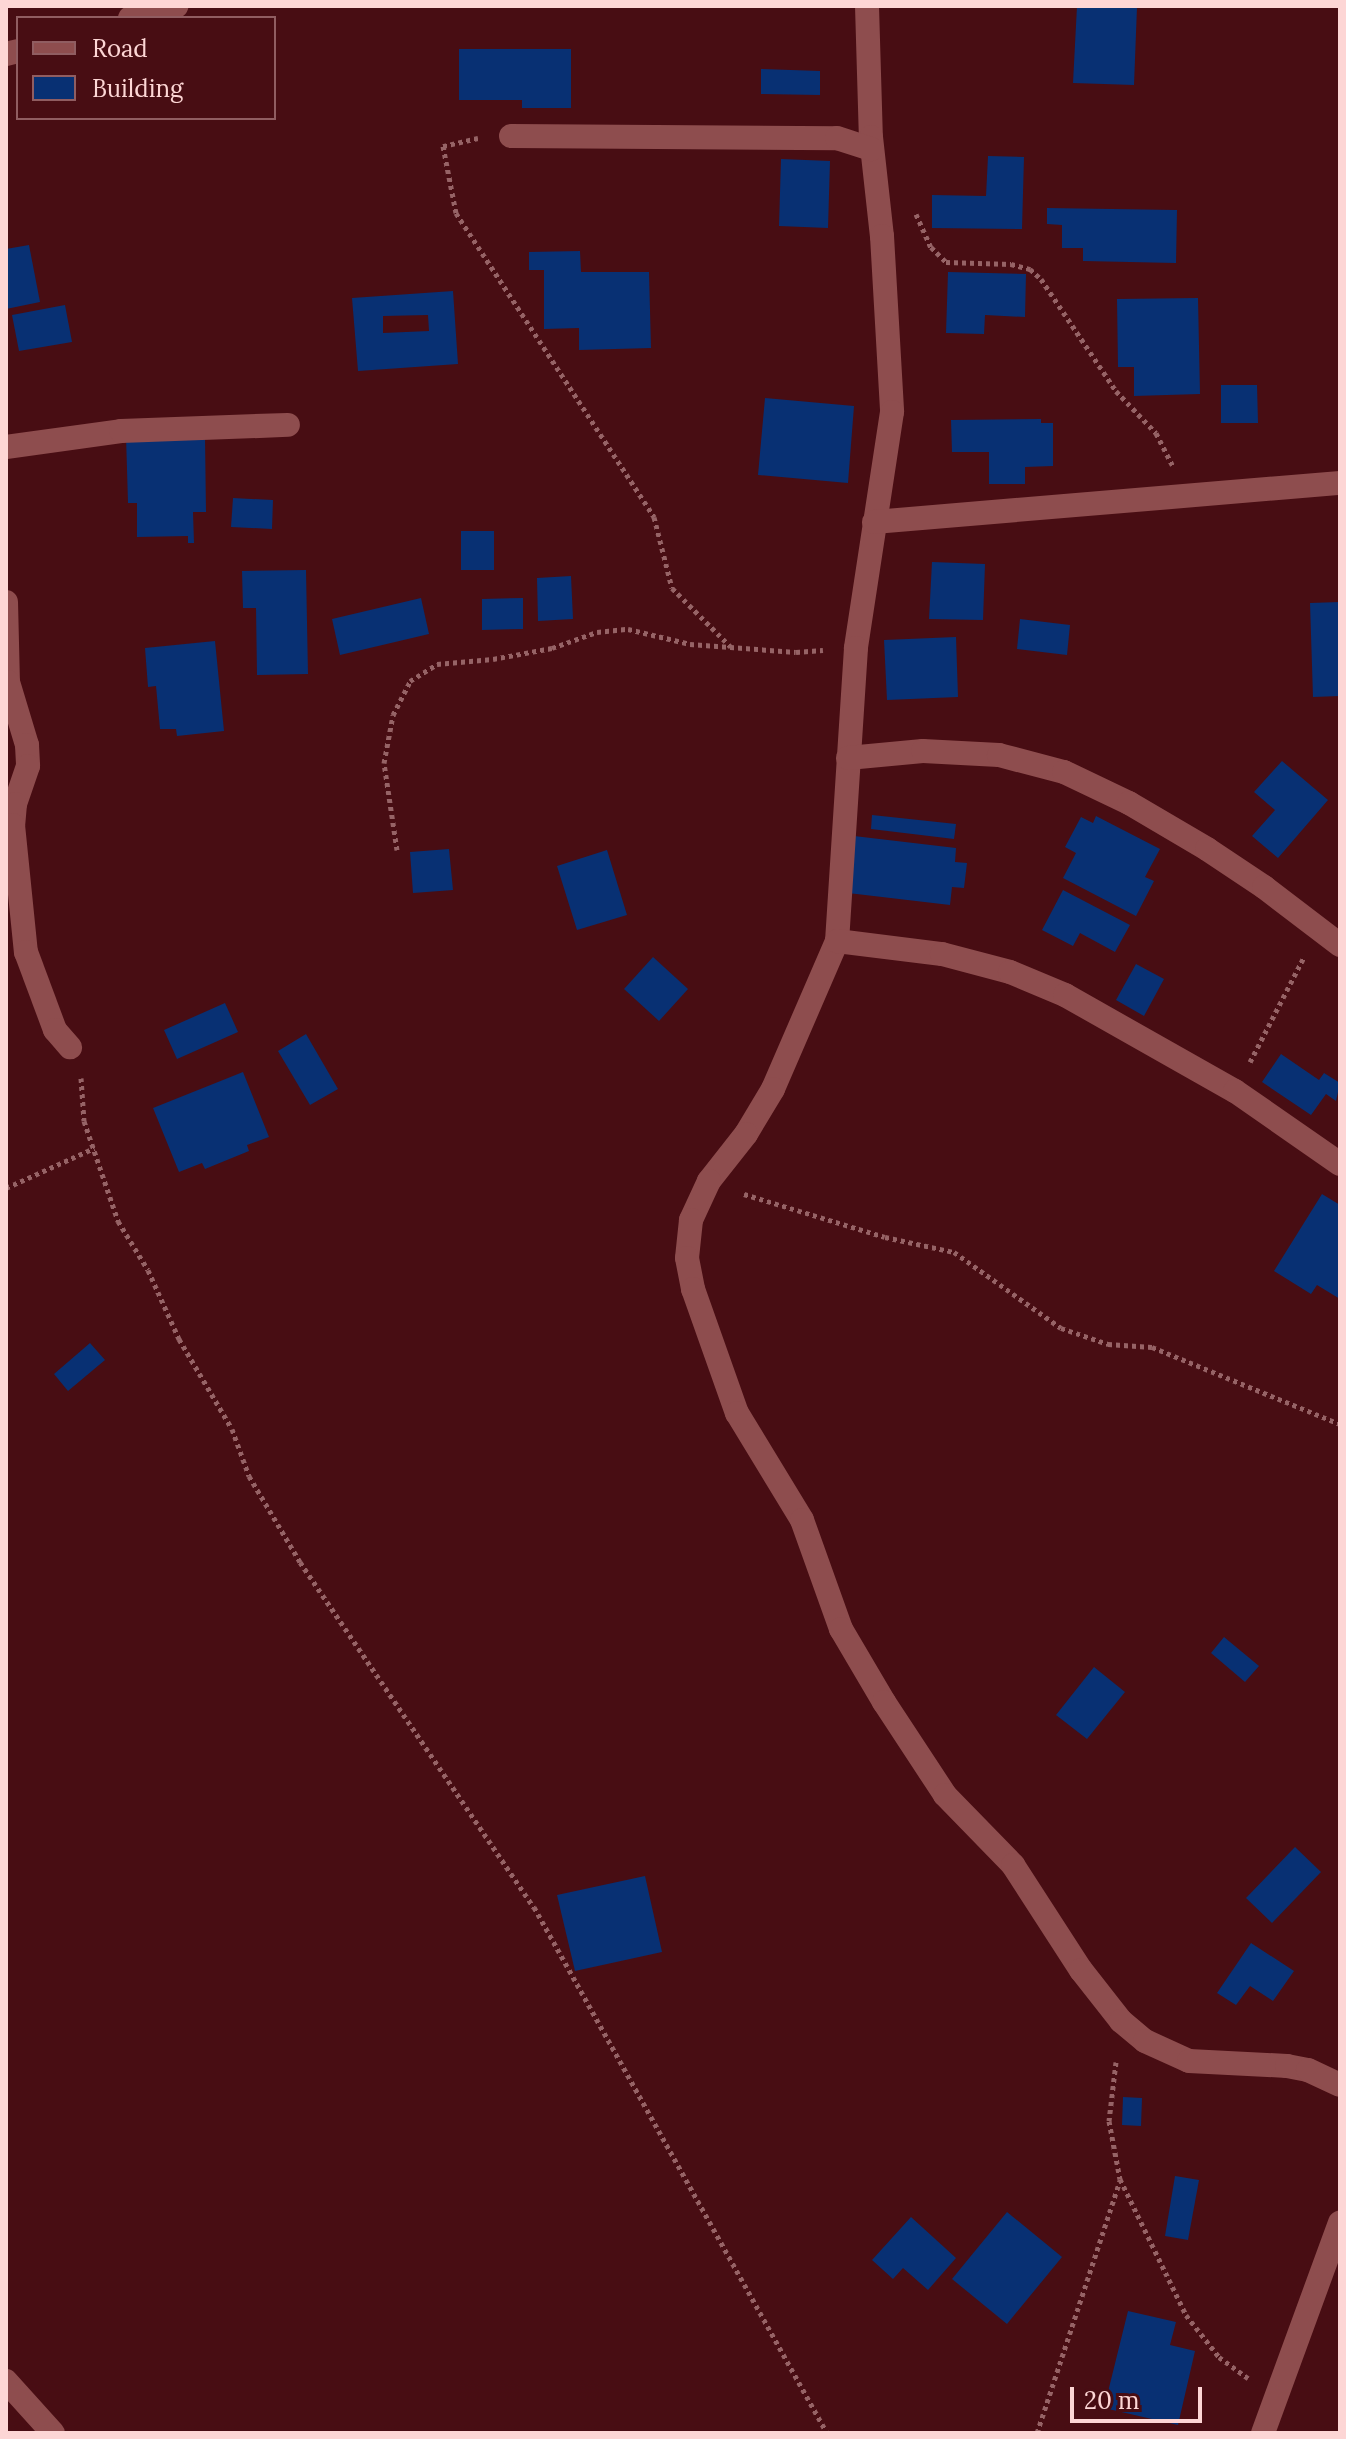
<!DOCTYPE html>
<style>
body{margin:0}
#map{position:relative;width:1346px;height:2439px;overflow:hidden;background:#480d13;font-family:Lora,serif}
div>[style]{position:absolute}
.building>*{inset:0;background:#083073}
.path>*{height:5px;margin-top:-2.5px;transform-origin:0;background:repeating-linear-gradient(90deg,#966366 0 4px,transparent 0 8px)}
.street>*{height:24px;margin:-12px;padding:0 12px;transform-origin:12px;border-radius:12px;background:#8e4d4e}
.secondary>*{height:24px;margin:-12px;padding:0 12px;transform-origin:12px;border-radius:12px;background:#8e4d4e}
span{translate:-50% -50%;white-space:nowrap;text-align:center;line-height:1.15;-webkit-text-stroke:6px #480d13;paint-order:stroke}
.frame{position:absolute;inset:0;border:8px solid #fdd6d5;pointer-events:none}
.legend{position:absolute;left:16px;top:16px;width:260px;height:104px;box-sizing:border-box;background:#480d13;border:2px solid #905d61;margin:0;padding:10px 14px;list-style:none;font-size:24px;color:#fdd6d5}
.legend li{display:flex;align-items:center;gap:16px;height:40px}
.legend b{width:40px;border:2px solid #905d61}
.scale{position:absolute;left:1070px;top:2387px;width:132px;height:36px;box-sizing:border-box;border:4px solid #fdd6d5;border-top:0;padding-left:10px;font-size:24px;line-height:28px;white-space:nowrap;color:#fdd6d5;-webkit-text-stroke:6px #480d13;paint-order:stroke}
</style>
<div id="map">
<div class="building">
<i style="clip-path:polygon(1077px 6px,1137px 7px,1134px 85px,1073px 83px)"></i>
<i style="clip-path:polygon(459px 49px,571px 49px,571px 108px,522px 108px,522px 100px,459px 100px)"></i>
<i style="clip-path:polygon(761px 69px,820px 71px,820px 95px,761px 94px)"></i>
<i style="clip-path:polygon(988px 156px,1024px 157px,1022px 229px,932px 228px,932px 195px,986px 196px)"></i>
<i style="clip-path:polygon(781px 159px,830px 161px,828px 228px,779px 226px)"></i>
<i style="clip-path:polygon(1047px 208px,1177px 210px,1176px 263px,1083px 261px,1083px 248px,1062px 248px,1062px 225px,1047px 224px)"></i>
<i style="clip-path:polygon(29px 245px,40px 302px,6px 309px,6px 249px)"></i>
<i style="clip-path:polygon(580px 251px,581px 272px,649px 272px,651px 348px,579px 350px,579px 328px,544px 329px,544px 270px,529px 270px,529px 252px)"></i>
<i style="clip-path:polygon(948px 272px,1026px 274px,1025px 317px,985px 315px,984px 334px,946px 333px)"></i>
<i style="clip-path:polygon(evenodd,453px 291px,458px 364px,358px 371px,352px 298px,453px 291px,428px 315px,429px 331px,383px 333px,383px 316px,428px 315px)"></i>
<i style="clip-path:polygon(1198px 298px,1200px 394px,1134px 396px,1134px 367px,1118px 367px,1117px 299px)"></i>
<i style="clip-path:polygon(65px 305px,72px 342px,19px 351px,12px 315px)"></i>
<i style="clip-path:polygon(1221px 385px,1257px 385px,1258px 423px,1221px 423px)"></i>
<i style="clip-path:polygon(765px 398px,854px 406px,848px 483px,758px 475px)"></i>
<i style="clip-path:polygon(1041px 419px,1041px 423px,1053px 423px,1053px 466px,1025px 467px,1025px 484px,989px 484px,989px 452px,952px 452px,951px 420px)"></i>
<i style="clip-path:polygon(126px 436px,205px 436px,206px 512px,193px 512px,194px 543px,188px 543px,188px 536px,137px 537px,137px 503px,128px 503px)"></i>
<i style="clip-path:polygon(233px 498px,273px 500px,272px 529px,231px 527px)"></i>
<i style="clip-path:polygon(461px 531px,494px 531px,494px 570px,461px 570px)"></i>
<i style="clip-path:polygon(932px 562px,985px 564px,983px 620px,929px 619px)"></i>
<i style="clip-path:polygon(306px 570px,308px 674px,257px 675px,256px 608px,243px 608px,242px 571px)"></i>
<i style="clip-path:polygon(571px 576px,573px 619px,538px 621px,537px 578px)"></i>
<i style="clip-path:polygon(421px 598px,429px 634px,340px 655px,332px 619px)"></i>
<i style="clip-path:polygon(523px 598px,523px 629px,482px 630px,482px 599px)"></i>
<i style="clip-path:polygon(1340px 602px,1340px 696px,1313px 697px,1310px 603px)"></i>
<i style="clip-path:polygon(1020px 619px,1070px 625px,1067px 655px,1017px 649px)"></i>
<i style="clip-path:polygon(956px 637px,958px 697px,887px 700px,884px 640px)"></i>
<i style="clip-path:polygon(215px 641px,224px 731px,177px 736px,176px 729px,160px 729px,156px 686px,148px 687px,145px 648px)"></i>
<i style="clip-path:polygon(1282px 761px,1328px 800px,1278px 858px,1252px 836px,1275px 810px,1254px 792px)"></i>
<i style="clip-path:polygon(872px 815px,956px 824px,954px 839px,871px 829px)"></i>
<i style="clip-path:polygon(1096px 816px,1160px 849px,1145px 877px,1154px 881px,1136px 916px,1063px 878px,1076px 853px,1065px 847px,1081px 817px,1093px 823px)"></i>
<i style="clip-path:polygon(854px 836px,956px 848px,955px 862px,967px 863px,964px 888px,952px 887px,950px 905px,848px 893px)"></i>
<i style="clip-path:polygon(449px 849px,453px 890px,413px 893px,410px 852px)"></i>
<i style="clip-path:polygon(607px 850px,627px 915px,577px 930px,557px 866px)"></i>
<i style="clip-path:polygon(1063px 890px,1130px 925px,1115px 952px,1080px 933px,1073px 946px,1042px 930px)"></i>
<i style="clip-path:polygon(653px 957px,688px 989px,659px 1021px,624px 989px)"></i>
<i style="clip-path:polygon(1136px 964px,1164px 979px,1144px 1016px,1116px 1000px)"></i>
<i style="clip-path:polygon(225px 1003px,238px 1032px,177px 1059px,164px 1030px)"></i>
<i style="clip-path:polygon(306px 1034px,338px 1089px,310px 1105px,278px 1051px)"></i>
<i style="clip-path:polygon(1281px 1054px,1319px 1080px,1324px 1073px,1340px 1083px,1336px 1101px,1326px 1094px,1311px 1115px,1262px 1082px)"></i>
<i style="clip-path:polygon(243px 1072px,269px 1137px,247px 1145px,249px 1151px,205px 1169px,202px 1163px,179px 1172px,153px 1108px)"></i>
<i style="clip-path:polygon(1322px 1194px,1340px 1205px,1340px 1299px,1317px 1285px,1311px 1294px,1274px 1271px)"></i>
<i style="clip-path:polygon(90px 1343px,105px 1360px,68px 1391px,54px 1374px)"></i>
<i style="clip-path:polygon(1224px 1637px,1259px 1666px,1245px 1682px,1211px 1653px)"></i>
<i style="clip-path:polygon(1094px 1667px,1125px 1692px,1087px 1739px,1056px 1715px)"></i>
<i style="clip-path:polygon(1295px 1847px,1321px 1872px,1272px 1923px,1246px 1898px)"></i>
<i style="clip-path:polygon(645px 1876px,662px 1952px,575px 1971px,557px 1895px)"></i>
<i style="clip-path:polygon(1251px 1943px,1294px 1971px,1273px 2001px,1250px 1986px,1236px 2005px,1217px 1993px)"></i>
<i style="clip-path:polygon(1123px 2097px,1142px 2098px,1141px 2126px,1122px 2125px)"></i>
<i style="clip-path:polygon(1175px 2176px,1199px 2180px,1188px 2240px,1165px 2236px)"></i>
<i style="clip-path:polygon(1007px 2212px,1062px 2257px,1007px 2324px,952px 2279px)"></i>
<i style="clip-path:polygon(911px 2217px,956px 2258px,928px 2290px,903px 2268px,893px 2279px,872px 2260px)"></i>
<i style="clip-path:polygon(1128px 2311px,1176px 2322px,1170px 2345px,1195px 2351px,1178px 2425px,1104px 2408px)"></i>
</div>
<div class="path">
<i style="left:478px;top:138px;width:36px;rotate:167deg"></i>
<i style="left:443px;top:146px;width:68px;rotate:79deg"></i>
<i style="left:456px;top:213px;width:363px;rotate:56.9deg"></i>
<i style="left:654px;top:517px;width:73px;rotate:75.8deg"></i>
<i style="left:672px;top:588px;width:83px;rotate:45deg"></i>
<i style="left:916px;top:214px;width:36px;rotate:66deg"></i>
<i style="left:931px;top:247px;width:21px;rotate:45deg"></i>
<i style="left:946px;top:262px;width:65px;rotate:1.8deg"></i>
<i style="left:1011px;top:264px;width:20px;rotate:15deg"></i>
<i style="left:1030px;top:269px;width:15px;rotate:42deg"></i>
<i style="left:1041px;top:279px;width:135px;rotate:56.2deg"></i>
<i style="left:1116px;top:391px;width:58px;rotate:46.4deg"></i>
<i style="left:1156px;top:433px;width:36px;rotate:63deg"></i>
<i style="left:397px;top:850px;width:88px;rotate:-98.5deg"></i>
<i style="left:384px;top:763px;width:49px;rotate:-79.4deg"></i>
<i style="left:393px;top:715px;width:38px;rotate:-63deg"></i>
<i style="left:410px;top:681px;width:32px;rotate:-32deg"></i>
<i style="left:437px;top:664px;width:56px;rotate:-5.1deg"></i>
<i style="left:493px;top:659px;width:60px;rotate:-10.6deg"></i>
<i style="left:552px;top:648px;width:48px;rotate:-19.6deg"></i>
<i style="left:597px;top:632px;width:31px;rotate:-6deg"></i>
<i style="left:628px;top:629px;width:64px;rotate:13.6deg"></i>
<i style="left:690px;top:644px;width:106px;rotate:4.3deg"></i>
<i style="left:796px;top:652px;width:27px;rotate:-4deg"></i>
<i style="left:1250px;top:1062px;width:118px;rotate:-62.8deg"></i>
<i style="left:81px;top:1078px;width:43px;rotate:86deg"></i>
<i style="left:84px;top:1121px;width:106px;rotate:71.2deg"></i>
<i style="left:118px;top:1221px;width:57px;rotate:58.5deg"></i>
<i style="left:148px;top:1270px;width:76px;rotate:65.8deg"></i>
<i style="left:179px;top:1339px;width:104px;rotate:59.5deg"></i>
<i style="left:232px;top:1429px;width:50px;rotate:70.1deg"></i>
<i style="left:249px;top:1476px;width:100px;rotate:59.3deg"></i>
<i style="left:300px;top:1562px;width:417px;rotate:55.9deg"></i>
<i style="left:534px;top:1907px;width:602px;rotate:60.88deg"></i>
<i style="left:6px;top:1188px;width:97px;rotate:-24.4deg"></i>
<i style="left:744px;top:1194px;width:147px;rotate:17deg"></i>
<i style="left:885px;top:1237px;width:71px;rotate:12.3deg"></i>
<i style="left:954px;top:1252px;width:131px;rotate:35.4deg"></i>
<i style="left:1061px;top:1328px;width:50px;rotate:18.8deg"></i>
<i style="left:1108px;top:1344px;width:44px;rotate:3.9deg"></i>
<i style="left:1152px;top:1347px;width:203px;rotate:22.3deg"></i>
<i style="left:1116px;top:2062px;width:59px;rotate:96.8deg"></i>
<i style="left:1109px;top:2121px;width:59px;rotate:79.3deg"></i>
<i style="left:1120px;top:2179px;width:151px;rotate:64.1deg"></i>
<i style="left:1186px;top:2315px;width:53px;rotate:51.8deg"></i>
<i style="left:1219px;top:2357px;width:36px;rotate:36deg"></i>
<i style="left:1037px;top:2433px;width:266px;rotate:-71.8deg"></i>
</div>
<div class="street">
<i style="left:867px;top:6px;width:131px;rotate:88.3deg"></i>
<i style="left:871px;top:137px;width:100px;rotate:83.7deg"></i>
<i style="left:882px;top:236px;width:176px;rotate:86.7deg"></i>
<i style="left:892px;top:412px;width:239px;rotate:98.7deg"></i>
<i style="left:856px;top:648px;width:294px;rotate:93.7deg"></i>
<i style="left:837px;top:941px;width:161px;rotate:113.4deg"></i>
<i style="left:773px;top:1089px;width:52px;rotate:121deg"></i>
<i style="left:746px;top:1134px;width:60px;rotate:128.2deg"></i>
<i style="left:709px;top:1181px;width:43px;rotate:114.8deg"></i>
<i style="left:691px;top:1220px;width:38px;rotate:96deg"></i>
<i style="left:687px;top:1258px;width:32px;rotate:79deg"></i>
<i style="left:693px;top:1289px;width:132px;rotate:70.5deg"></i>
<i style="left:737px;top:1413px;width:125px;rotate:58.7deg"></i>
<i style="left:802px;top:1520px;width:116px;rotate:70.3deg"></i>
<i style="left:841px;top:1629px;width:85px;rotate:59.5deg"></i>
<i style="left:884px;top:1702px;width:111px;rotate:56.7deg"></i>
<i style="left:945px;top:1795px;width:98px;rotate:45.8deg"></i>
<i style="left:1013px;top:1865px;width:125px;rotate:57.1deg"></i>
<i style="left:1081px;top:1970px;width:65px;rotate:51.9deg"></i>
<i style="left:1121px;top:2021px;width:31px;rotate:40deg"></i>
<i style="left:1145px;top:2041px;width:48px;rotate:24.4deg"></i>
<i style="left:1189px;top:2061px;width:98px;rotate:2.9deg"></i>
<i style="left:1287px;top:2066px;width:21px;rotate:11deg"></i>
<i style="left:1308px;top:2070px;width:35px;rotate:25deg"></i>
<i style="left:130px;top:18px;width:48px;rotate:-14.6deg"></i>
<i style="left:6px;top:54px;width:12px;rotate:-14deg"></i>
<i style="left:511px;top:136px;width:326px;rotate:0.4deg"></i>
<i style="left:837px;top:138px;width:36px;rotate:18deg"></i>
<i style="left:6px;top:447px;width:116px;rotate:-7.9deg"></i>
<i style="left:121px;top:431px;width:167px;rotate:-2.1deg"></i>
<i style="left:874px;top:522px;width:468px;rotate:-4.8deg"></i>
<i style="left:6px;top:602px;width:80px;rotate:88.6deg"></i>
<i style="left:8px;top:682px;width:66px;rotate:73.2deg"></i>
<i style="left:27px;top:745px;width:21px;rotate:87deg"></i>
<i style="left:28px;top:766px;width:40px;rotate:108.9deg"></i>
<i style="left:15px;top:804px;width:21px;rotate:95deg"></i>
<i style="left:13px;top:825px;width:128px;rotate:84.2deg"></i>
<i style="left:26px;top:952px;width:83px;rotate:69.6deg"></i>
<i style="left:55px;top:1030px;width:23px;rotate:49deg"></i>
<i style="left:848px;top:758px;width:75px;rotate:-5.3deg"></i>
<i style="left:923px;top:751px;width:76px;rotate:3deg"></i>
<i style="left:999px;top:755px;width:67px;rotate:14.7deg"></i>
<i style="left:1064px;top:772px;width:72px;rotate:25.5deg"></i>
<i style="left:1129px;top:803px;width:91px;rotate:30.5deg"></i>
<i style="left:1207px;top:849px;width:69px;rotate:33.7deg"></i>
<i style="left:1264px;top:887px;width:96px;rotate:37.3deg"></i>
<i style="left:837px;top:941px;width:106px;rotate:7.1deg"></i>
<i style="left:942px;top:954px;width:70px;rotate:14.8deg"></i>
<i style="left:1010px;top:972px;width:60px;rotate:22.7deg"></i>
<i style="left:1065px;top:995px;width:195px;rotate:29.5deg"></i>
<i style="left:1235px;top:1091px;width:128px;rotate:34.8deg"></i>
<i style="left:1263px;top:2433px;width:224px;rotate:-69.9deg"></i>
</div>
<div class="secondary">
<i style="left:6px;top:2381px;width:70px;rotate:47.9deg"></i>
</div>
<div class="frame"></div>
<ul class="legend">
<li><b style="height:10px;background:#8e4d4e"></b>Road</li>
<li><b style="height:22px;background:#083073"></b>Building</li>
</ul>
<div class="scale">20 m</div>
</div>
